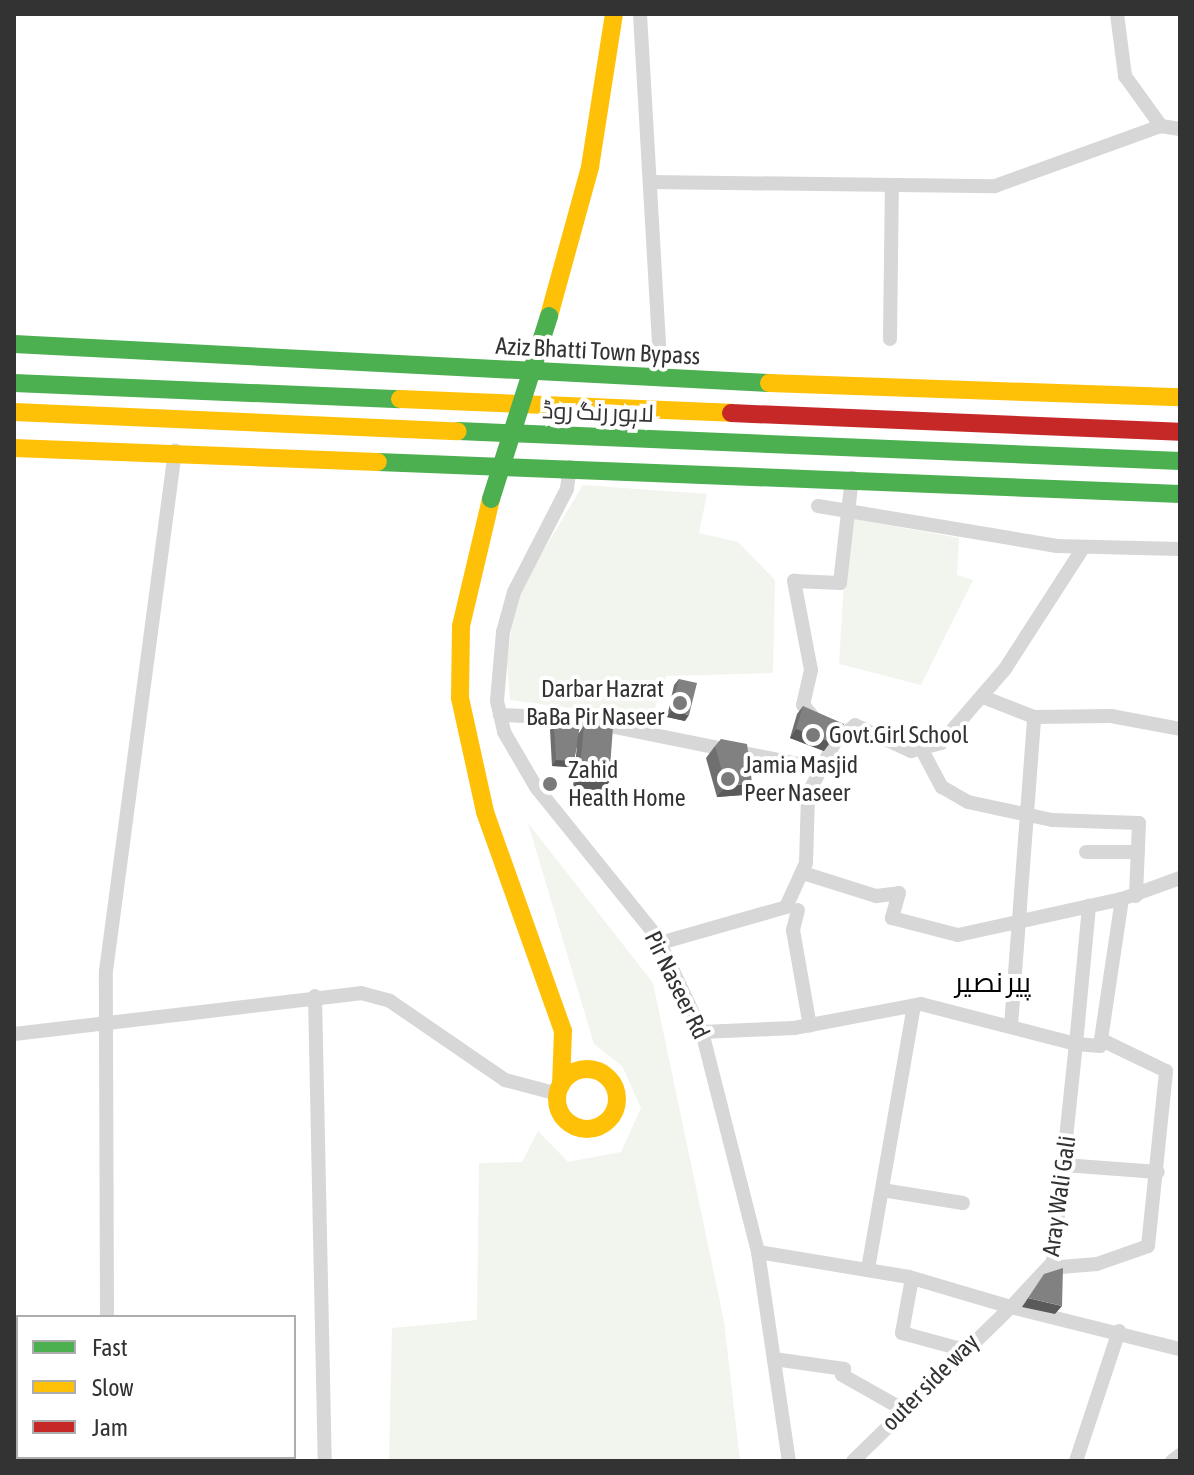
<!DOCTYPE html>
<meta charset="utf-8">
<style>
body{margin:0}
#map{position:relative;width:1194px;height:1475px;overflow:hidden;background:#fff;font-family:"Asap Condensed",Cairo,sans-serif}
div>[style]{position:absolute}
.green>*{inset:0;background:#f1f5ed}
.street>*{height:14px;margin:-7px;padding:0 7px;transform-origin:7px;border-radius:7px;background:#d7d7d7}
.fast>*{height:18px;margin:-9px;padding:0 9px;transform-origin:9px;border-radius:9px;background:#4caf50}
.slow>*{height:18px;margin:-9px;padding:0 9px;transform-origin:9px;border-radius:9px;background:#ffc107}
.slow>.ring{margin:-9px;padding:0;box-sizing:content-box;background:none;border:18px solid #ffc107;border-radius:50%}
.jam>*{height:18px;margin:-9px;padding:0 9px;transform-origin:9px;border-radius:9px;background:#c62828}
.fast-bridge>*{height:18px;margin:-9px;padding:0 9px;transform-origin:9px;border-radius:9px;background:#4caf50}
.wall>*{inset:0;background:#6f6f6f}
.shaded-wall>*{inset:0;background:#5a5a5a}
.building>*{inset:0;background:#818181}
.dots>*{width:22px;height:22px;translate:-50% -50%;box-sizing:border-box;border:4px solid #fff;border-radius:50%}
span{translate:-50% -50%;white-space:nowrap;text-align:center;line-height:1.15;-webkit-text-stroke:8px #fff;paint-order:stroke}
.street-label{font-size:24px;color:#333}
.poi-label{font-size:24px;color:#333}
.right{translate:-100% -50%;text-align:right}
.left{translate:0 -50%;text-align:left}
.quarter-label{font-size:28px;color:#000}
.frame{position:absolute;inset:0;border:16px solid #333;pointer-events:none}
.legend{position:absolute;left:16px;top:1315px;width:280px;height:144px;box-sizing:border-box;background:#fff;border:2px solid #adadad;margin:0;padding:10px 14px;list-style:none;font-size:24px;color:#333}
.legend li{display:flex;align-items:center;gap:16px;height:40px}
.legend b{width:40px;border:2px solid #adadad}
</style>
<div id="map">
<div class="green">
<i style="clip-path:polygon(583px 485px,707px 494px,699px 533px,738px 542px,775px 580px,773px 673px,666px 676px,651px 719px,510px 700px,507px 662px,516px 596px)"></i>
<i style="clip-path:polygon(848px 518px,959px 538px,957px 575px,973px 580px,921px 685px,839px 664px)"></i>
<i style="clip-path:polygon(528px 823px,653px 983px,724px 1321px,740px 1461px,389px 1461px,392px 1328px,477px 1320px,479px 1163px,522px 1162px,538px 1131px,568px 1162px,621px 1152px,641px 1108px,622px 1066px,594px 1044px)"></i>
</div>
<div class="street">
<i style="left:640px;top:14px;width:366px;rotate:86.7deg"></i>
<i style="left:1117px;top:14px;width:63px;rotate:82.6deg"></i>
<i style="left:1125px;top:76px;width:62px;rotate:54.2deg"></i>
<i style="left:1161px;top:126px;width:19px;rotate:9deg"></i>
<i style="left:650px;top:182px;width:345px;rotate:0.7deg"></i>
<i style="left:995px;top:186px;width:177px;rotate:-19.9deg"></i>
<i style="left:890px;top:339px;width:154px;rotate:-89.3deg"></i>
<i style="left:570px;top:467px;width:22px;rotate:98deg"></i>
<i style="left:567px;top:489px;width:116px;rotate:117.2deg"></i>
<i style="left:514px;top:592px;width:41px;rotate:105.4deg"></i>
<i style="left:503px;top:632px;width:69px;rotate:95deg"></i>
<i style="left:497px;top:701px;width:32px;rotate:77deg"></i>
<i style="left:504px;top:732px;width:64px;rotate:59.8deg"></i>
<i style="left:536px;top:787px;width:193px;rotate:51.1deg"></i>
<i style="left:657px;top:937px;width:105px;rotate:64.7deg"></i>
<i style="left:702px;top:1032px;width:227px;rotate:75.7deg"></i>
<i style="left:758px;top:1252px;width:211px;rotate:81.6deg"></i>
<i style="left:818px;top:506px;width:241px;rotate:9.5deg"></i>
<i style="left:1056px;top:546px;width:124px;rotate:1.4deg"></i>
<i style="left:983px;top:697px;width:55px;rotate:21.4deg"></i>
<i style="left:1034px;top:717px;width:77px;rotate:-0.7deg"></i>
<i style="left:1111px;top:716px;width:70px;rotate:10.7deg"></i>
<i style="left:500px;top:715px;width:70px;rotate:2.5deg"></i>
<i style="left:570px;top:718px;width:257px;rotate:11.4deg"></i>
<i style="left:814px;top:718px;width:17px;rotate:-130deg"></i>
<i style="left:803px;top:705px;width:36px;rotate:-77deg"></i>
<i style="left:811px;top:670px;width:91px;rotate:-100.8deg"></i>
<i style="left:794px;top:581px;width:46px;rotate:2.5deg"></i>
<i style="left:840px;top:583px;width:106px;rotate:-83.5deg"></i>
<i style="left:923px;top:752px;width:40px;rotate:62deg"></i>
<i style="left:942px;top:787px;width:30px;rotate:30deg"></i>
<i style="left:968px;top:802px;width:86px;rotate:12.1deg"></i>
<i style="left:1052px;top:820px;width:87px;rotate:2deg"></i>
<i style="left:1139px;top:823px;width:73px;rotate:92.4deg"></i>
<i style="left:1086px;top:852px;width:52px"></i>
<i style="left:803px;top:873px;width:77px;rotate:17.5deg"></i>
<i style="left:876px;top:896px;width:23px;rotate:-7deg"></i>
<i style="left:899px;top:893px;width:26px;rotate:106deg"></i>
<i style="left:892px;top:918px;width:68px;rotate:14.4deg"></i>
<i style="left:958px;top:935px;width:168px;rotate:-12.4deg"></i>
<i style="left:798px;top:910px;width:21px;rotate:104deg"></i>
<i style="left:793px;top:930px;width:97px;rotate:80deg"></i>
<i style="left:660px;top:943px;width:131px;rotate:-15.9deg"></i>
<i style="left:786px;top:907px;width:48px;rotate:-65.6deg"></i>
<i style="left:806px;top:863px;width:69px;rotate:-88.3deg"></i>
<i style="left:808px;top:794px;width:59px;rotate:-62.6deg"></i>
<i style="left:835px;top:742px;width:26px;rotate:-40deg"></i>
<i style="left:855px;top:725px;width:62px;rotate:24.9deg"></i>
<i style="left:911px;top:751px;width:31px;rotate:-15deg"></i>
<i style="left:941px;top:743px;width:98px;rotate:-49.1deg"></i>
<i style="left:1005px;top:669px;width:144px;rotate:-57.2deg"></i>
<i style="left:315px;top:996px;width:465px;rotate:88.8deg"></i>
<i style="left:1011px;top:1026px;width:310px;rotate:-85.7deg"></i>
<i style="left:702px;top:1032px;width:92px;rotate:-2.5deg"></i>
<i style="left:794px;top:1028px;width:129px;rotate:-10.7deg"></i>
<i style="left:921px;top:1004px;width:160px;rotate:14.5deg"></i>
<i style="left:1076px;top:1044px;width:139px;rotate:-84.6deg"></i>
<i style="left:14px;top:1034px;width:349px;rotate:-6.7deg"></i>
<i style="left:361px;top:993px;width:30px;rotate:15deg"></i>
<i style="left:390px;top:1001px;width:140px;rotate:34.5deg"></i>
<i style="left:505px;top:1080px;width:55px;rotate:14.8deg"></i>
<i style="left:1064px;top:1165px;width:94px;rotate:4.3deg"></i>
<i style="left:882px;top:1190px;width:82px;rotate:9.1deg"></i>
<i style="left:758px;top:1252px;width:153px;rotate:9.4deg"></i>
<i style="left:909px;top:1277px;width:106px;rotate:16.4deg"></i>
<i style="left:1011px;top:1307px;width:62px;rotate:-47deg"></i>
<i style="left:1053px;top:1262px;width:219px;rotate:-84deg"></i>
<i style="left:1076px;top:1044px;width:24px;rotate:5deg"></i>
<i style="left:1100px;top:1046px;width:149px;rotate:-81.5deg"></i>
<i style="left:1122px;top:899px;width:62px;rotate:-19.9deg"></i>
<i style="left:1049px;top:1268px;width:48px;rotate:-4.8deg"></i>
<i style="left:1097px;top:1264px;width:54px;rotate:-19.4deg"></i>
<i style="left:1148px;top:1246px;width:176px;rotate:-84.1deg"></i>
<i style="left:1166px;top:1071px;width:71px;rotate:-154.2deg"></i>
<i style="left:868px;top:1269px;width:267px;rotate:-80.1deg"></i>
<i style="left:912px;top:1278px;width:56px;rotate:100.3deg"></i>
<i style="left:902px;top:1333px;width:65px;rotate:15.1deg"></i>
<i style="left:107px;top:1317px;width:346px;rotate:-90.2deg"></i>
<i style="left:106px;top:971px;width:525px;rotate:-82.44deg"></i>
<i style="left:774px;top:1359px;width:71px;rotate:8.1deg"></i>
<i style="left:844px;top:1369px;width:6px;rotate:108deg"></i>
<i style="left:842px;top:1375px;width:71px;rotate:29.4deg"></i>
<i style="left:106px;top:1461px;width:4px;rotate:-90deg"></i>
<i style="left:853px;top:1461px;width:221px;rotate:-44.3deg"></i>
<i style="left:1011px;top:1307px;width:174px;rotate:14deg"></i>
<i style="left:1076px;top:1461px;width:137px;rotate:-71.7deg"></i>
<i style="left:1172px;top:1461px;width:10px;rotate:-37deg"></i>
</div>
<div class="fast">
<i style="left:14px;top:344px;width:756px;rotate:2.96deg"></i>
<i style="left:14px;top:383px;width:386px;rotate:2.4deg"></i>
<i style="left:458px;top:431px;width:723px;rotate:2.38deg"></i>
<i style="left:378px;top:462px;width:803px;rotate:2.28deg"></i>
</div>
<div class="slow">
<i style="left:549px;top:316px;width:155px;rotate:-74.6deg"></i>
<i style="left:590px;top:167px;width:155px;rotate:-81.1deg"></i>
<i style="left:769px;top:383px;width:411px;rotate:2deg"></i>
<i style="left:400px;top:399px;width:331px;rotate:2.4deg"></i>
<i style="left:14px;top:412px;width:444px;rotate:2.5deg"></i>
<i style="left:14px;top:448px;width:364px;rotate:2.2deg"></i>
<i style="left:491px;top:499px;width:130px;rotate:103.3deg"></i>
<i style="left:461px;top:626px;width:72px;rotate:90.8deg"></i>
<i style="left:460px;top:698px;width:117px;rotate:77.6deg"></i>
<i style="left:485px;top:812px;width:232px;rotate:70.4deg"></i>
<i style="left:563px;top:1031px;width:54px;rotate:92.1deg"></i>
<i class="ring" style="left:557px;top:1069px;width:42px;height:42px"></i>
</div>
<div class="jam">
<i style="left:731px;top:413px;width:449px;rotate:2.4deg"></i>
</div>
<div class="fast-bridge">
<i style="left:491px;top:499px;width:192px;rotate:-72.4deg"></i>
</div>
<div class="wall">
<i style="clip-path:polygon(679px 679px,685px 721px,667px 717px,674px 685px)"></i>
<i style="clip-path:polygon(803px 706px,824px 751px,790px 738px,797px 714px)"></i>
<i style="clip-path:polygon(554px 724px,579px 733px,584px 725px,609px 782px,603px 791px,573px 787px,577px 745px,574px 761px,570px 767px,552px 766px,550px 730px)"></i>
<i style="clip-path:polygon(715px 746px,743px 795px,717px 797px,706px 758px)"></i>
</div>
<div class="shaded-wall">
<i style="clip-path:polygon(671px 711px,689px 715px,685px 721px,667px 717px)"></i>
<i style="clip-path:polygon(844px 724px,824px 751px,790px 738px,796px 729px)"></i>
<i style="clip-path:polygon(556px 760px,574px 761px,570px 767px,552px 766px)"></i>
<i style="clip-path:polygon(579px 778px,609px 782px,603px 791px,573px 787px)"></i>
<i style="clip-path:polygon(752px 783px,743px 795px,717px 797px,726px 786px)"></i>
<i style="clip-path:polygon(1028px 1298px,1062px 1306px,1055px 1314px,1022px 1307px)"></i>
</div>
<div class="building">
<i style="clip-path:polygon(679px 679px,697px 683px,689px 715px,671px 711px)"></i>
<i style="clip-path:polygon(803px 706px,844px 724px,830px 742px,796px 729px)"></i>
<i style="clip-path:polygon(554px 724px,580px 725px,574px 761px,556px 760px)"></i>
<i style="clip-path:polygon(584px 725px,613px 727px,609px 782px,579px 778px)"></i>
<i style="clip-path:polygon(721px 739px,747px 744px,752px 783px,726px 786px,715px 746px)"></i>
<i style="clip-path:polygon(1063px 1268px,1062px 1306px,1028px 1298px,1044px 1274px)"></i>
</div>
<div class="dots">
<i style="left:680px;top:703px;background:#7a7a7a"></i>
<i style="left:813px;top:735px;background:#7a7a7a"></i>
<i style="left:728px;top:779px;background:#7a7a7a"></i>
<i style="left:550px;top:784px;background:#7a7a7a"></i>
</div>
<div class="street-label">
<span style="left:598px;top:351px;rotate:3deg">Aziz Bhatti Town Bypass</span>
<span style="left:598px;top:412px;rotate:2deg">لاہور رنگ روڈ</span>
<span style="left:677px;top:985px;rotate:64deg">Pir Naseer Rd</span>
<span style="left:1059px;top:1196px;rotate:-82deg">Aray Wali Gali</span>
<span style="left:930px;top:1382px;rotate:-45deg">outer side way</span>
</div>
<div class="poi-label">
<span class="right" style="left:664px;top:703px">Darbar Hazrat<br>BaBa Pir Naseer</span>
<span class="left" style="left:829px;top:735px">Govt.Girl School</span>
<span class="left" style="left:744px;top:779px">Jamia Masjid<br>Peer Naseer</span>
<span class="left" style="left:568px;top:784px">Zahid<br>Health Home</span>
</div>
<div class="quarter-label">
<span style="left:993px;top:982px">پیر نصیر</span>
</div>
<div class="frame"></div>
<ul class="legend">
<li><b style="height:10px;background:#4caf50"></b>Fast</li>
<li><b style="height:10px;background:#ffc107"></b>Slow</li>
<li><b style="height:10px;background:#c62828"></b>Jam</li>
</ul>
</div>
